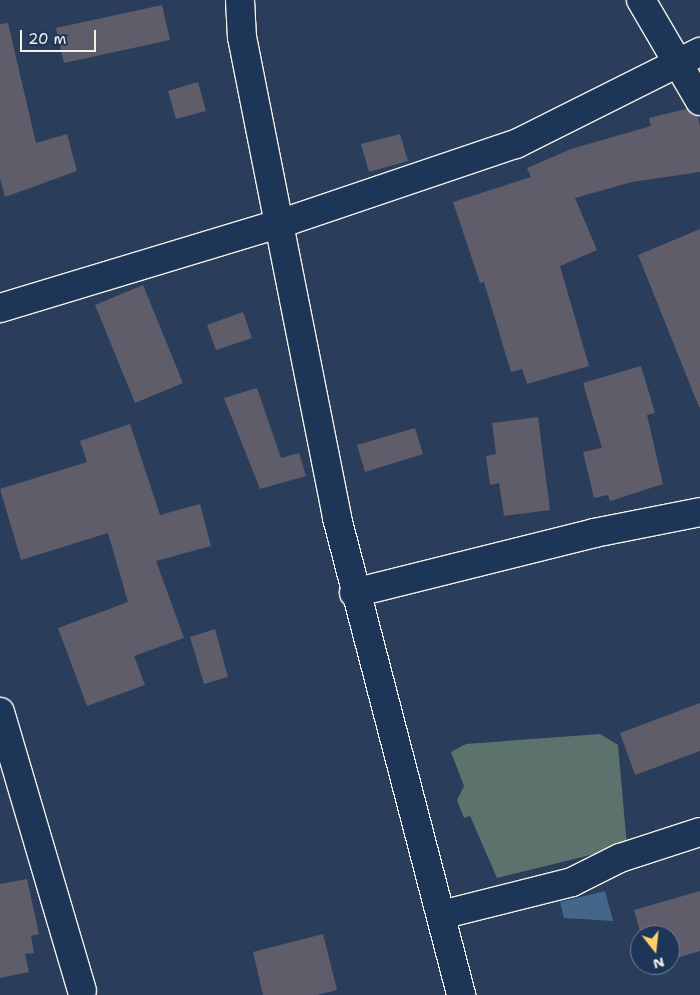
<!DOCTYPE html>
<style>
body{margin:0}
#map{position:relative;width:700px;height:995px;overflow:hidden;background:#2a3d5b;font-family:"Shantell Sans",sans-serif}
div>[style]{position:absolute}
.green>*{inset:0;background:#5c726d}
.water>*{inset:0;background:#45668b}
.building>*{inset:0;background:#5f5d6a}
.roads{filter:drop-shadow(1px 0 #f4f1e8) drop-shadow(-1px 0 #f4f1e8) drop-shadow(0 1px #f4f1e8) drop-shadow(0 -1px #f4f1e8)}
.minor>*{height:28px;margin:-14px;padding:0 14px;transform-origin:14px;border-radius:14px;background:#1d3557}
span{translate:-50% -50%;white-space:nowrap;text-align:center;line-height:1.15;-webkit-text-stroke:4px #1d3557;paint-order:stroke}
.north{position:absolute;left:630px;top:925px;width:50px;height:50px;box-sizing:border-box;background:#1d3557;border:1px solid #738091;border-radius:50%;rotate:164deg;font-size:14px;font-weight:700;line-height:20px;text-align:center;color:#f4f1e8}
.north::after{content:'';display:block;margin:auto;width:18px;height:22px;background:#ffd166;clip-path:polygon(50% 0,100% 100%,50% 72%,0 100%)}
.scale{position:absolute;left:20px;top:30px;width:76px;height:22px;box-sizing:border-box;border:2px solid #f4f1e8;border-top:0;padding-left:6px;font-size:15px;line-height:18px;white-space:nowrap;color:#f4f1e8;-webkit-text-stroke:4px #1d3557;paint-order:stroke}
</style>
<div id="map">
<div class="green">
<i style="clip-path:polygon(600px 734px,618px 745px,627px 846px,497px 878px,470px 816px,464px 818px,457px 800px,464px 786px,451px 752px,466px 744px)"></i>
</div>
<div class="water">
<i style="clip-path:polygon(605px 891px,613px 921px,564px 918px,560px 902px)"></i>
</div>
<div class="building">
<i style="clip-path:polygon(162px 5px,170px 40px,64px 63px,56px 28px)"></i>
<i style="clip-path:polygon(8px 23px,36px 143px,67px 134px,77px 171px,5px 197px,0 179px,0 24px)"></i>
<i style="clip-path:polygon(198px 82px,206px 111px,176px 119px,168px 91px)"></i>
<i style="clip-path:polygon(686px 109px,698px 116px,700px 126px,700px 172px,632px 182px,575px 198px,597px 250px,560px 266px,589px 366px,527px 384px,522px 369px,511px 372px,484px 282px,480px 283px,453px 202px,531px 177px,527px 168px,571px 149px,651px 126px,649px 118px)"></i>
<i style="clip-path:polygon(400px 134px,408px 161px,369px 172px,361px 144px)"></i>
<i style="clip-path:polygon(700px 229px,700px 407px,699px 407px,638px 255px)"></i>
<i style="clip-path:polygon(143px 285px,183px 383px,135px 403px,95px 305px)"></i>
<i style="clip-path:polygon(243px 312px,252px 338px,216px 350px,207px 325px)"></i>
<i style="clip-path:polygon(641px 366px,655px 413px,647px 415px,663px 484px,610px 501px,608px 495px,594px 498px,583px 452px,602px 448px,583px 383px)"></i>
<i style="clip-path:polygon(257px 388px,281px 458px,299px 453px,306px 476px,260px 489px,224px 398px)"></i>
<i style="clip-path:polygon(538px 417px,550px 510px,504px 516px,499px 483px,490px 485px,486px 456px,496px 454px,492px 423px)"></i>
<i style="clip-path:polygon(130px 424px,160px 515px,200px 504px,211px 546px,156px 561px,184px 638px,134px 656px,145px 685px,87px 706px,58px 628px,128px 602px,108px 533px,21px 560px,0 489px,87px 462px,80px 441px)"></i>
<i style="clip-path:polygon(415px 428px,423px 454px,365px 472px,357px 445px)"></i>
<i style="clip-path:polygon(215px 629px,228px 677px,204px 684px,190px 637px)"></i>
<i style="clip-path:polygon(700px 703px,700px 751px,635px 775px,620px 733px)"></i>
<i style="clip-path:polygon(27px 879px,39px 934px,31px 936px,34px 953px,25px 954px,29px 972px,0 978px,0 884px)"></i>
<i style="clip-path:polygon(700px 891px,700px 951px,670px 960px,670px 935px,641px 935px,634px 910px)"></i>
<i style="clip-path:polygon(323px 934px,337px 990px,317px 995px,263px 995px,253px 952px)"></i>
</div>
<div class="roads">
<div class="minor">
<i style="left:240px;top:0;width:37px;rotate:87deg"></i>
<i style="left:242px;top:37px;width:490px;rotate:78.8deg"></i>
<i style="left:337px;top:518px;width:493px;rotate:75.4deg"></i>
<i style="left:641px;top:0;width:117px;rotate:59.7deg"></i>
<i style="left:0;top:308px;width:295px;rotate:-16.8deg"></i>
<i style="left:282px;top:223px;width:247px;rotate:-18.7deg"></i>
<i style="left:516px;top:144px;width:206px;rotate:-26.6deg"></i>
<i style="left:354px;top:593px;width:247px;rotate:-14deg"></i>
<i style="left:594px;top:533px;width:108px;rotate:-11.2deg"></i>
<i style="left:0;top:712px;width:290px;rotate:73.6deg"></i>
<i style="left:441px;top:915px;width:135px;rotate:-14.1deg"></i>
<i style="left:572px;top:882px;width:54px;rotate:-26.6deg"></i>
<i style="left:620px;top:858px;width:84px;rotate:-18deg"></i>
</div>
</div>
<div class="north">N</div>
<div class="scale">20 m</div>
</div>
